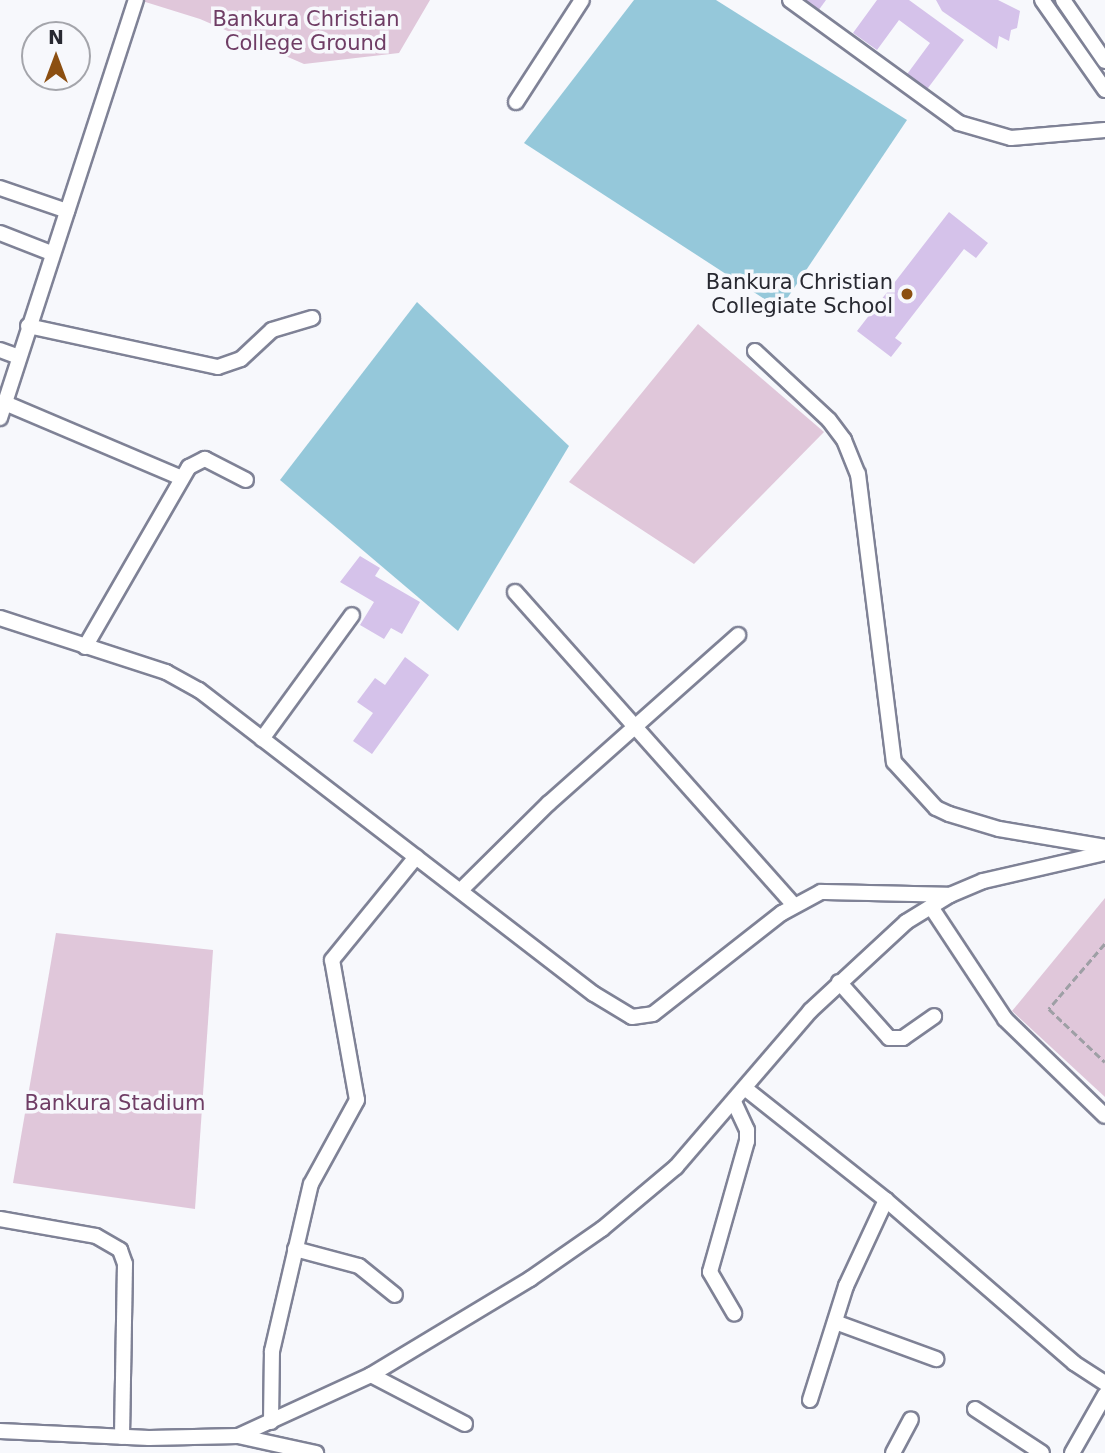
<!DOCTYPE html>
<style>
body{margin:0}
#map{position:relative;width:1105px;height:1453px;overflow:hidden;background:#f7f8fc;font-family:"DejaVu Sans",sans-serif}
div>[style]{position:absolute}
.green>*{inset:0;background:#e0c7da}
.water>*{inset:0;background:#95c8da}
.building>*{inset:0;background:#d5c2ea}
.path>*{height:2.5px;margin-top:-1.25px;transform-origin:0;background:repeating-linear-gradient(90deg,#9e9fa5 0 7px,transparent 0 10.5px)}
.roads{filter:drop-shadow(2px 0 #7f8296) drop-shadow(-2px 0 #7f8296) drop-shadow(0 2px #7f8296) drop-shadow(0 -2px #7f8296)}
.minor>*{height:14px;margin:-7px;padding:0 7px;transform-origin:7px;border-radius:7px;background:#fff}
.dots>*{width:19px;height:19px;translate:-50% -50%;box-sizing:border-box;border:4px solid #f7f8fc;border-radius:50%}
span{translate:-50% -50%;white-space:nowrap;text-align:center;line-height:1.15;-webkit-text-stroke:7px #f7f8fc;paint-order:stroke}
.park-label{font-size:21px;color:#6f3d65}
.poi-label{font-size:21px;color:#282931}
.right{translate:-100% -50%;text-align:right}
.north{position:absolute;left:21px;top:21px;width:70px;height:70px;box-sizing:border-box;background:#f7f8fc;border:2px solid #a4a5ab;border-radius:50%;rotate:0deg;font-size:19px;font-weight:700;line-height:28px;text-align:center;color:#282931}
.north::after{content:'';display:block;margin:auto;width:24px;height:32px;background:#8c4f11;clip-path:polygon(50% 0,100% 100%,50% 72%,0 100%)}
</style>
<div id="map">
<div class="green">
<i style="clip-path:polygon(139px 0,430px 0,399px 53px,304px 64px,200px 19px)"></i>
<i style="clip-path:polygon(698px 324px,824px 432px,694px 564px,569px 482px)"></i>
<i style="clip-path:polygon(1105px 898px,1105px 1097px,1012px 1011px)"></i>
<i style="clip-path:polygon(56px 933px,213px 950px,195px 1209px,13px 1183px)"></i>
</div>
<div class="water">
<i style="clip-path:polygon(634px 0,716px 0,907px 120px,780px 309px,524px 143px)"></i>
<i style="clip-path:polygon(417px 302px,569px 446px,458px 631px,280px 480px)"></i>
</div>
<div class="building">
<i style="clip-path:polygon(802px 0,826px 0,818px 11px)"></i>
<i style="clip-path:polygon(877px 0,909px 0,964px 40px,925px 92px,905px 77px,930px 43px,899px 20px,877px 50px,853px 33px)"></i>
<i style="clip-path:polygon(936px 0,998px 0,1020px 11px,1017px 28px,1011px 30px,1009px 41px,999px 36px,997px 49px,942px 11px)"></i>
<i style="clip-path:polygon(949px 212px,988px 243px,976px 258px,964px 249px,895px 338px,902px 343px,891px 357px,857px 331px)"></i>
<i style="clip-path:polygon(360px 556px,380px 568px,375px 576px,420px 602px,402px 634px,391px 628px,384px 639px,360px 625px,374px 602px,340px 582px)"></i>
<i style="clip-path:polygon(405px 657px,429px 675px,372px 754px,353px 741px,373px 713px,357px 702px,375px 678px,385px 685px)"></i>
</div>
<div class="path">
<i style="left:1105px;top:944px;width:86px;rotate:130.7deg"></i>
<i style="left:1049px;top:1009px;width:77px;rotate:43.4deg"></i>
</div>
<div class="roads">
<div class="minor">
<i style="left:790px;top:0;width:209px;rotate:36deg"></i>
<i style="left:959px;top:123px;width:54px;rotate:16.1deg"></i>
<i style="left:1011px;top:138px;width:94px;rotate:-4.9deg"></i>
<i style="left:1042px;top:0;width:110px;rotate:55deg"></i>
<i style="left:1063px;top:0;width:74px;rotate:55.5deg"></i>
<i style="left:516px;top:102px;width:121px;rotate:-57.1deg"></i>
<i style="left:0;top:188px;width:71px;rotate:18.9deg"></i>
<i style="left:0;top:233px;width:55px;rotate:21.4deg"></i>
<i style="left:28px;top:326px;width:194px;rotate:12.2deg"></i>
<i style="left:218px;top:367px;width:24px;rotate:-19deg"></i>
<i style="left:241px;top:359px;width:42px;rotate:-43.1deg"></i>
<i style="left:272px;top:330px;width:42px;rotate:-16.7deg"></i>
<i style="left:0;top:350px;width:20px;rotate:20deg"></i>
<i style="left:755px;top:351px;width:101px;rotate:43deg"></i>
<i style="left:829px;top:420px;width:25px;rotate:53deg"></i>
<i style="left:844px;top:440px;width:37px;rotate:68deg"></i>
<i style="left:858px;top:474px;width:290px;rotate:82.9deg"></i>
<i style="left:894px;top:762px;width:62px;rotate:47.6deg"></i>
<i style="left:936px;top:808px;width:14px;rotate:25deg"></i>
<i style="left:949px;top:814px;width:52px;rotate:16.7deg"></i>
<i style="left:999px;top:829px;width:108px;rotate:9.6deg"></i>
<i style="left:5px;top:403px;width:192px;rotate:23deg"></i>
<i style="left:0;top:418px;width:440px;rotate:-72deg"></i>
<i style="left:515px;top:592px;width:419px;rotate:48.3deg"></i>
<i style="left:0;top:618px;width:175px;rotate:18deg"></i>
<i style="left:166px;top:672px;width:38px;rotate:29deg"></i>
<i style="left:199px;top:690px;width:498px;rotate:37.6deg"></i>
<i style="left:594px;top:994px;width:44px;rotate:31.2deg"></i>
<i style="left:632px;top:1017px;width:21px;rotate:-8deg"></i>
<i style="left:653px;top:1014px;width:164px;rotate:-38.1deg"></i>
<i style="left:782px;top:913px;width:44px;rotate:-28.3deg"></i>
<i style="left:821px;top:892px;width:129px;rotate:1.3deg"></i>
<i style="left:85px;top:647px;width:208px;rotate:-60deg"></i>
<i style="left:189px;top:467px;width:18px;rotate:-27deg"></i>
<i style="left:205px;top:459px;width:46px;rotate:27.1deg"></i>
<i style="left:262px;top:739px;width:153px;rotate:-54deg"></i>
<i style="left:461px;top:890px;width:124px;rotate:-44.7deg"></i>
<i style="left:549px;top:803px;width:253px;rotate:-41.6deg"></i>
<i style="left:931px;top:907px;width:134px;rotate:56.5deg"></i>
<i style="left:1005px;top:1019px;width:139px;rotate:44.1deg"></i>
<i style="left:839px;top:982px;width:75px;rotate:48.2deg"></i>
<i style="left:889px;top:1038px;width:14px"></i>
<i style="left:903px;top:1038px;width:38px;rotate:-35deg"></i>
<i style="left:746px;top:1089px;width:179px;rotate:38.4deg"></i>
<i style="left:886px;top:1200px;width:249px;rotate:40.9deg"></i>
<i style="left:1074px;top:1363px;width:37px;rotate:33deg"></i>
<i style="left:734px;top:1102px;width:31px;rotate:65deg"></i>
<i style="left:747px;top:1130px;width:11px;rotate:90deg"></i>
<i style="left:747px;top:1141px;width:136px;rotate:105.8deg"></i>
<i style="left:710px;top:1272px;width:48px;rotate:59.7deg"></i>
<i style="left:0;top:1219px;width:97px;rotate:10deg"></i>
<i style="left:96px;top:1236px;width:28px;rotate:30deg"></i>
<i style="left:120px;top:1250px;width:15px;rotate:70deg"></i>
<i style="left:125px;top:1264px;width:173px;rotate:91deg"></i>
<i style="left:295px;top:1249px;width:66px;rotate:14.9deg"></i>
<i style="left:359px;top:1266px;width:46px;rotate:38.9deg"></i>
<i style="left:835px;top:1322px;width:108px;rotate:20.1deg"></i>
<i style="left:371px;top:1375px;width:106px;rotate:27.5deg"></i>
<i style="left:810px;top:1400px;width:120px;rotate:-72.5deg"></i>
<i style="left:846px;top:1286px;width:95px;rotate:-65.1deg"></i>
<i style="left:975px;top:1409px;width:80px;rotate:33.3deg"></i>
<i style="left:271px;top:1422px;width:71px;rotate:-89.2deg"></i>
<i style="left:272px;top:1351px;width:171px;rotate:-76.9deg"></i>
<i style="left:311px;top:1184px;width:96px;rotate:-61.3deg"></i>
<i style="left:357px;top:1100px;width:142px;rotate:-100.1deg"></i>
<i style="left:332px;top:960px;width:133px;rotate:-50.8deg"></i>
<i style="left:0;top:1431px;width:149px;rotate:2.7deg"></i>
<i style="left:149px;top:1438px;width:89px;rotate:-1.3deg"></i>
<i style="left:238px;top:1436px;width:146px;rotate:-24.6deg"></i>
<i style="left:371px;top:1375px;width:186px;rotate:-31.1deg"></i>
<i style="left:530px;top:1279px;width:88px;rotate:-34.8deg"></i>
<i style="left:602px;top:1229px;width:97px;rotate:-40deg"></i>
<i style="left:676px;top:1167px;width:206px;rotate:-49.3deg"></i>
<i style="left:810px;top:1011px;width:131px;rotate:-42.8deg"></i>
<i style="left:906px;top:922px;width:52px;rotate:-31.5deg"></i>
<i style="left:950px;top:895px;width:36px;rotate:-23deg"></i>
<i style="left:983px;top:881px;width:125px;rotate:-12.9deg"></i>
<i style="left:238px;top:1436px;width:80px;rotate:12.3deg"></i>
<i style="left:893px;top:1453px;width:38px;rotate:-62deg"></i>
<i style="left:1072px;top:1453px;width:67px;rotate:-60.4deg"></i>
</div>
</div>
<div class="dots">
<i style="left:907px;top:294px;background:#8c4f11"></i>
</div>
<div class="park-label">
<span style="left:306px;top:31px">Bankura Christian<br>College Ground</span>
<span style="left:115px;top:1103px">Bankura Stadium</span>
</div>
<div class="poi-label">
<span class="right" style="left:893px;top:294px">Bankura Christian<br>Collegiate School</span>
</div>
<div class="north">N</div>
</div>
